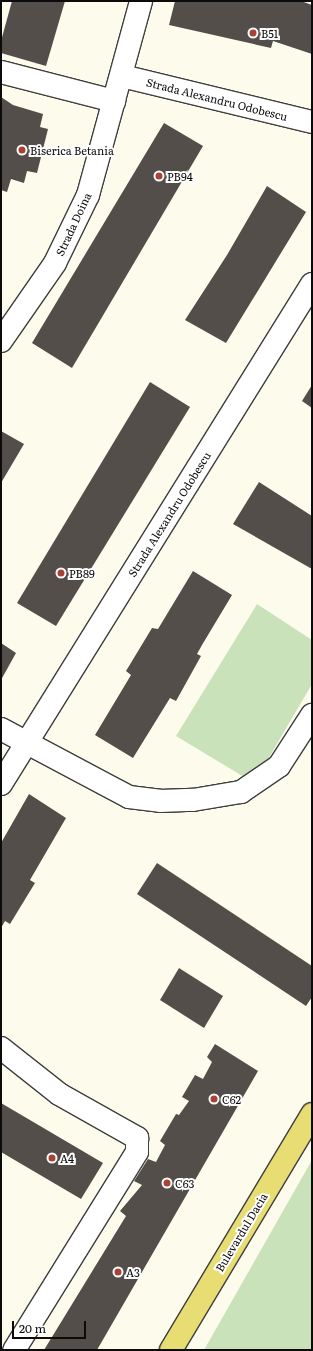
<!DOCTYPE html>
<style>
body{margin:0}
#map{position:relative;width:313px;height:1351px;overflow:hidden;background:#fdfcec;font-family:Literata,serif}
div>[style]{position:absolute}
.green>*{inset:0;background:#c9e2ba}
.building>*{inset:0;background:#534e49}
.roads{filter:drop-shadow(1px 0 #3e3e3e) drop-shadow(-1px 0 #3e3e3e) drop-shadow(0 1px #3e3e3e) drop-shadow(0 -1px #3e3e3e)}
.minor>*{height:22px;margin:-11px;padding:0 11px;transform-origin:11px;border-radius:11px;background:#fff}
.primary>*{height:22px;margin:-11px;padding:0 11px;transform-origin:11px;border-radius:11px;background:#e7dd72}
.dots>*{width:11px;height:11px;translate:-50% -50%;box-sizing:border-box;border:2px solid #fff;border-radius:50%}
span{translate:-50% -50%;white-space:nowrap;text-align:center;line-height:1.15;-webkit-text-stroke:4px #fff;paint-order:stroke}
.poi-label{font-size:11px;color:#0b0b0b}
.left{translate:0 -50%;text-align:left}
.street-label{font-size:11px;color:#0b0b0b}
.frame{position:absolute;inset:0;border:2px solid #0b0b0b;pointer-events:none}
.scale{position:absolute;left:12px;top:1321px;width:74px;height:18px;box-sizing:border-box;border:2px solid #0b0b0b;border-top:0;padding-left:5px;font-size:12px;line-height:14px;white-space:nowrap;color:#0b0b0b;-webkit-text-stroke:3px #fff;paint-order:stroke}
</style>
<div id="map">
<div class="green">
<i style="clip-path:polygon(257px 604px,312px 640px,312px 684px,254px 783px,176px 736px)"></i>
<i style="clip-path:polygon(312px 1160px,312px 1350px,204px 1350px)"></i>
</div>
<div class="building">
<i style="clip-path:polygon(12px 1px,65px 1px,46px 66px,1px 53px,1px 41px)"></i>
<i style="clip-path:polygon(175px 1px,301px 1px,312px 5px,312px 54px,273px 41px,271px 48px,169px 25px)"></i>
<i style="clip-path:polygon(1px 97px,13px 105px,43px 114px,40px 127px,48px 129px,37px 173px,27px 171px,24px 183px,11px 179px,7px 192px,1px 190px)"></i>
<i style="clip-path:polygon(164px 123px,203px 146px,72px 368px,32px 343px)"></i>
<i style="clip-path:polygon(267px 186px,306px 212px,226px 343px,185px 320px,227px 255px)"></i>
<i style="clip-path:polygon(150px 382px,190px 407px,56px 626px,17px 603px)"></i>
<i style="clip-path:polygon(312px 385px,312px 408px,302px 401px)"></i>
<i style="clip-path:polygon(1px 431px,24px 444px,1px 483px)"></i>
<i style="clip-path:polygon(259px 482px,312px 516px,312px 569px,233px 524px)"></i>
<i style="clip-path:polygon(193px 571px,232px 595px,202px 645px,197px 654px,201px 656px,176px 701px,170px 698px,133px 758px,95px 735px,131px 675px,126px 671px,152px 628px,158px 629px)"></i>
<i style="clip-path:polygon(1px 643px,16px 653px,1px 680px)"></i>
<i style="clip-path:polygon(29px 794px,66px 818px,30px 880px,35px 883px,10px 924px,5px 921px,1px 928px,1px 843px)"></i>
<i style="clip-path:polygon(157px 863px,312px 966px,312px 997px,306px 1006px,137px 894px)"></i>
<i style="clip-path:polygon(179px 968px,223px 996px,204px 1028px,160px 1000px)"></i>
<i style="clip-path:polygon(215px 1044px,258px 1071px,97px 1350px,44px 1350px,126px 1216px,120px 1211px,142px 1185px,134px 1181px,148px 1159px,156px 1162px,165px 1145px,160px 1141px,176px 1114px,179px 1115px,189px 1101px,182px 1097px,195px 1075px,203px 1079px,212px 1062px,207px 1057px)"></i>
<i style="clip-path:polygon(1px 1103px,103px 1163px,81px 1199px,1px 1152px)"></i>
</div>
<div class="roads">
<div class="minor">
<i style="left:1px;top:72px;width:117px;rotate:14.4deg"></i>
<i style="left:122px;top:76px;width:195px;rotate:13.6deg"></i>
<i style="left:1px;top:341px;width:95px;rotate:-55.3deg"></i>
<i style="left:55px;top:263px;width:76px;rotate:-64.1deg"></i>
<i style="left:88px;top:195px;width:201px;rotate:-74.7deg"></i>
<i style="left:1px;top:729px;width:145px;rotate:28deg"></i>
<i style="left:129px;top:797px;width:31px;rotate:7deg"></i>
<i style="left:160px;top:801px;width:33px;rotate:-2deg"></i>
<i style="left:193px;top:800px;width:49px;rotate:-9.5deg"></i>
<i style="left:241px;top:792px;width:46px;rotate:-34.4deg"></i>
<i style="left:279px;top:766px;width:61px;rotate:-57.1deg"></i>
<i style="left:1px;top:784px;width:589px;rotate:-58.12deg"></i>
<i style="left:1px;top:1048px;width:74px;rotate:38.4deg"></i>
<i style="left:59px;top:1094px;width:90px;rotate:29.4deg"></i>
<i style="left:137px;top:1138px;width:14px;rotate:90deg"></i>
<i style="left:137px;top:1152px;width:233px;rotate:121.8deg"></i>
</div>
<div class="primary">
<i style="left:171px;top:1350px;width:275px;rotate:-59.1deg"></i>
</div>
</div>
<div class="dots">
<i style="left:253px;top:33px;background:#a94236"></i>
<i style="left:22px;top:150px;background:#a94236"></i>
<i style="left:159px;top:176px;background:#a94236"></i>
<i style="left:61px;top:573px;background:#a94236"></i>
<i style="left:214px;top:1099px;background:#a94236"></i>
<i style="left:52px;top:1158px;background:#a94236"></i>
<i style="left:167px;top:1183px;background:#a94236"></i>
<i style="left:118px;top:1272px;background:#a94236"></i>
</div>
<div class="poi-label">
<span class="left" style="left:261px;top:33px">B51</span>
<span class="left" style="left:30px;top:150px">Biserica Betania</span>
<span class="left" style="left:167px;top:176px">PB94</span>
<span class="left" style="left:69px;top:573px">PB89</span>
<span class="left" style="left:222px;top:1099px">C62</span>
<span class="left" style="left:60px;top:1158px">A4</span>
<span class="left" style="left:175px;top:1183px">C63</span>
<span class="left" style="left:126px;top:1272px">A3</span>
</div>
<div class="street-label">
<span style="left:217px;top:99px;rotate:14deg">Strada Alexandru Odobescu</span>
<span style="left:73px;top:224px;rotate:-65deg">Strada Doina</span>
<span style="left:169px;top:514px;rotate:-58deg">Strada Alexandru Odobescu</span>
<span style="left:241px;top:1232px;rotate:-59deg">Bulevardul Dacia</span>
</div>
<div class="frame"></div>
<div class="scale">20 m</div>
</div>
